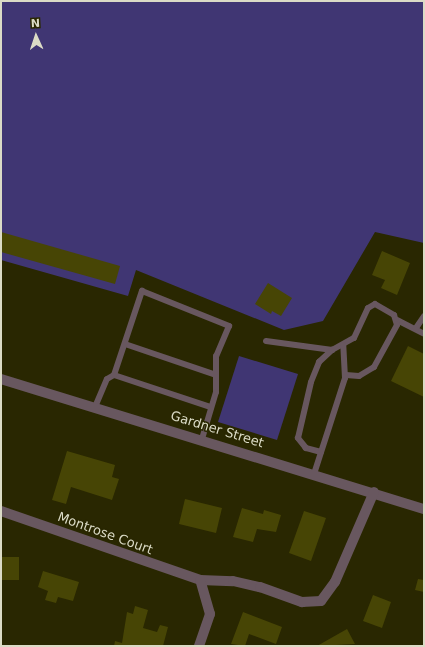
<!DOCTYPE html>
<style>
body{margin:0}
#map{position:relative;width:425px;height:647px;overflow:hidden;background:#292701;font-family:"DejaVu Sans",sans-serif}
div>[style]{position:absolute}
.green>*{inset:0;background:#403673}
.building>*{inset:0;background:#474505}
.service>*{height:6px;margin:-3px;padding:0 3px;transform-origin:3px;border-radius:3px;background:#68575f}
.minor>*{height:10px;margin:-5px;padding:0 5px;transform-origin:5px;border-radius:5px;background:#68575f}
span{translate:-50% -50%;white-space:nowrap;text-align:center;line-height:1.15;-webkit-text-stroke:3px #292701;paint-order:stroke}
.street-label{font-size:13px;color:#dbdbc6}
.frame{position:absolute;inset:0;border:2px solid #dbdbc6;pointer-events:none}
.north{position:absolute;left:16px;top:16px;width:40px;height:40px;-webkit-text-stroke:3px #292701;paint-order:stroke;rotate:357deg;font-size:11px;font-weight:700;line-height:16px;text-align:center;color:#dbdbc6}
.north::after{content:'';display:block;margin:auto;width:14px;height:18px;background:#dbdbc6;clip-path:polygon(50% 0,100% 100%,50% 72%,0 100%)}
</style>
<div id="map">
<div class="green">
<i style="clip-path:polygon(1px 1px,424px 1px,424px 243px,375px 232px,323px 321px,284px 330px,136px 270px,128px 296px,1px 260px)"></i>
<i style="clip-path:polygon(239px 356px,298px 374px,277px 440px,218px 422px)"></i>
</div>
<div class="building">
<i style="clip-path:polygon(1px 232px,120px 266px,115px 284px,1px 252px)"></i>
<i style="clip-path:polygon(382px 251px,410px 263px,397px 295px,381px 288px,385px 280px,372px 275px)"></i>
<i style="clip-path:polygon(268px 283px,292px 298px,281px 316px,272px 311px,271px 314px,255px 304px)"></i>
<i style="clip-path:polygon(408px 346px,424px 354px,424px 397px,391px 381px)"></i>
<i style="clip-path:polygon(67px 451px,115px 465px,112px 477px,119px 479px,112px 500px,71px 487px,66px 504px,52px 500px)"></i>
<i style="clip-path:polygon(185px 499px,222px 508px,216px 533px,179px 524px)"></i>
<i style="clip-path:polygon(242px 508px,263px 514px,264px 510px,281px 515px,276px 532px,257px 529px,253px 542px,233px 537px)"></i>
<i style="clip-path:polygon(304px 511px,326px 518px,311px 561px,289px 553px)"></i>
<i style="clip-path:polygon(1px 557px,19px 557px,19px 580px,1px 580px)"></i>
<i style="clip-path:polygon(43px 571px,79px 582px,73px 601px,58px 597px,56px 603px,45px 600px,48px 591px,38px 587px)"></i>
<i style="clip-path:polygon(418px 579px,424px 580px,424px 592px,415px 590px)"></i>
<i style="clip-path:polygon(373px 595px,391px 602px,382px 628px,363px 621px)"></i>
<i style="clip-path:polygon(135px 606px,148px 610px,143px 628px,157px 632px,160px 625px,168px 627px,163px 646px,114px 646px,115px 641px,122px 643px,127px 612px,133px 614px)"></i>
<i style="clip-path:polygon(243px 612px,282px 627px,276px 644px,249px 634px,245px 646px,231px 644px)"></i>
<i style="clip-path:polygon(347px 629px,355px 644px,317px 646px)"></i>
</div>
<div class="service">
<i style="left:397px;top:320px;width:30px;rotate:27deg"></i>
<i style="left:416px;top:328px;width:14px;rotate:-56deg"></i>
<i style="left:266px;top:341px;width:67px;rotate:7.8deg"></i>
<i style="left:125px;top:344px;width:96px;rotate:18.8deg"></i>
<i style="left:114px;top:375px;width:102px;rotate:18.3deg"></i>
<i style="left:95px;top:407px;width:30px;rotate:-67deg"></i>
<i style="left:107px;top:379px;width:8px;rotate:-30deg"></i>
<i style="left:114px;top:375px;width:89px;rotate:-71.6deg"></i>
<i style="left:142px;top:291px;width:94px;rotate:21.9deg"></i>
<i style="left:229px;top:326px;width:33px;rotate:113deg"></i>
<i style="left:216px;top:356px;width:36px;rotate:90deg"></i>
<i style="left:216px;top:392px;width:49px;rotate:106.6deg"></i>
<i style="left:321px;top:452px;width:16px;rotate:-165deg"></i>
<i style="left:306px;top:448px;width:13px;rotate:-129deg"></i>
<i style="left:298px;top:438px;width:57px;rotate:-76.9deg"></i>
<i style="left:311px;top:382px;width:22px;rotate:-68deg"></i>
<i style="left:319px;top:362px;width:18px;rotate:-43deg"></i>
<i style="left:332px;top:350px;width:25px;rotate:-29deg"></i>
<i style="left:354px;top:338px;width:33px;rotate:-65deg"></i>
<i style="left:368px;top:308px;width:8px;rotate:-30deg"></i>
<i style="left:375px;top:304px;width:22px;rotate:30deg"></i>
<i style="left:394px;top:315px;width:10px;rotate:73deg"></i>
<i style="left:397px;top:325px;width:48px;rotate:118.7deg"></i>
<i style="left:374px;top:367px;width:17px;rotate:149deg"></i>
<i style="left:359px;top:376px;width:13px;rotate:-176deg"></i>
<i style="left:314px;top:474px;width:101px;rotate:-72.1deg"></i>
<i style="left:345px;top:378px;width:33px;rotate:-93deg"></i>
</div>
<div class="minor">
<i style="left:1px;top:379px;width:443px;rotate:17.1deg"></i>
<i style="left:1px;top:511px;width:211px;rotate:19.1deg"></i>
<i style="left:200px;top:580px;width:33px;rotate:2deg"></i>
<i style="left:233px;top:581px;width:28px;rotate:13deg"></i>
<i style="left:260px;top:587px;width:45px;rotate:19.7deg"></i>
<i style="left:302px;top:602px;width:19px;rotate:-3deg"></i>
<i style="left:321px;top:601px;width:24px;rotate:-54deg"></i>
<i style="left:335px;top:582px;width:98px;rotate:-66.6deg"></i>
<i style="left:199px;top:646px;width:34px;rotate:-71deg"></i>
<i style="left:210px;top:614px;width:35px;rotate:-106deg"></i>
</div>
<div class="street-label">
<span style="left:217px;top:430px;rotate:17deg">Gardner Street</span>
<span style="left:105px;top:534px;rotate:20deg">Montrose Court</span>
</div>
<div class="frame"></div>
<div class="north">N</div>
</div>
